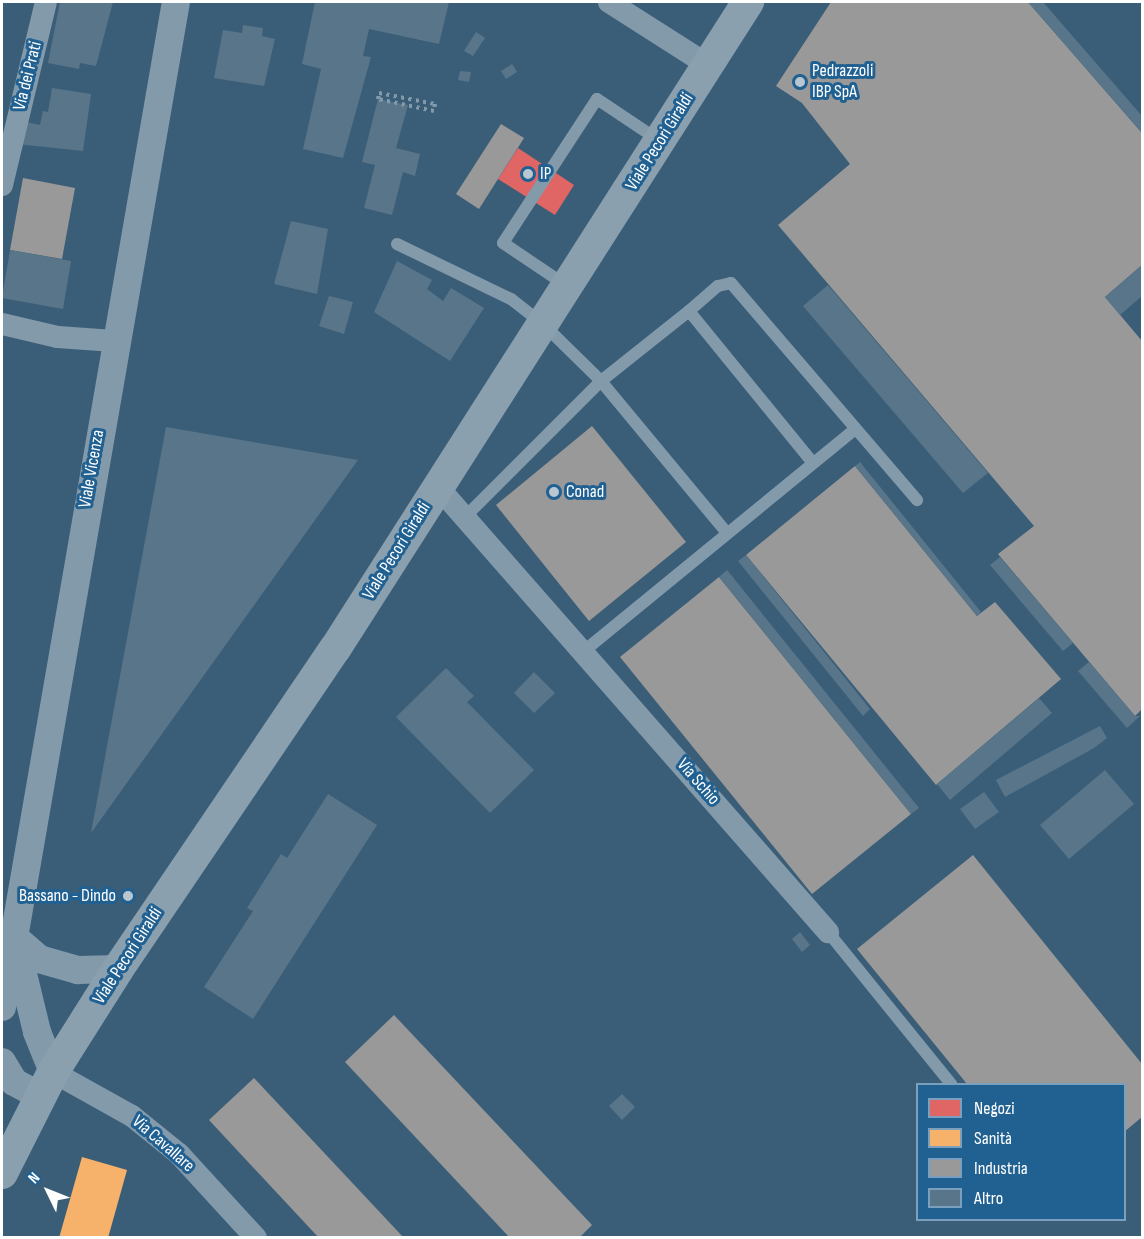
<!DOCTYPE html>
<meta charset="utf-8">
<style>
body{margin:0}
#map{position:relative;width:1144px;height:1239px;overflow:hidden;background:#3b5e78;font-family:"Sofia Sans Condensed",sans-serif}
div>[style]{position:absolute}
.shops>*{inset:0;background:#e06666}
.health>*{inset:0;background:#f6b26b}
.industry>*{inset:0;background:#999}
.building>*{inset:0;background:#597589}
.path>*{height:4px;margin-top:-2px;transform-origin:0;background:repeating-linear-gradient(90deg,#839aab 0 3px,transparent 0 7.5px)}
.service>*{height:12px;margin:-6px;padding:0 6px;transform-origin:6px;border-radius:6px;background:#839aab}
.minor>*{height:22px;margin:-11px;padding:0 11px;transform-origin:11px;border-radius:11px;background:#839aab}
.tertiary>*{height:28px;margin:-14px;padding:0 14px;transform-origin:14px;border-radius:14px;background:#839aab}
.secondary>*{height:32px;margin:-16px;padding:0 16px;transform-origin:16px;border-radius:16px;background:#8ba0af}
.dots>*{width:16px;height:16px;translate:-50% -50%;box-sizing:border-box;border:3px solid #216192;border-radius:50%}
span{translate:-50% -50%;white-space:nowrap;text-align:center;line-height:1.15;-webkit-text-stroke:6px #216192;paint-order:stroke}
.poi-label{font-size:18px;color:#fff}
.left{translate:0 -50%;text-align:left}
.right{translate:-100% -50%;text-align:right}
.street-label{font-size:18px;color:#fff}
.frame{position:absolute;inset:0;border:3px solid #fff;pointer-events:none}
.legend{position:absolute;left:916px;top:1083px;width:210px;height:138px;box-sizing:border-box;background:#216192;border:2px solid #7aa0be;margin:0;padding:8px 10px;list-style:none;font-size:18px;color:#fff}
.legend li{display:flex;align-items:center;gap:12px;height:30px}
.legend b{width:30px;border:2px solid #7aa0be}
.north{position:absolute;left:18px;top:1161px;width:60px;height:60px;-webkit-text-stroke:4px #216192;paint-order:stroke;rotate:313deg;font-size:16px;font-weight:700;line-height:24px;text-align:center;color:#fff}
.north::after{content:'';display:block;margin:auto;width:21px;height:27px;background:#fff;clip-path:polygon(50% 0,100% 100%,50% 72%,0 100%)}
</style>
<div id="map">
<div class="shops">
<i style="clip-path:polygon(518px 148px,574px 185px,555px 215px,498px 179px)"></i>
</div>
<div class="health">
<i style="clip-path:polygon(82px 1157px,127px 1170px,108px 1238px,59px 1238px)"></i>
</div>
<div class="industry">
<i style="clip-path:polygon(831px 2px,1028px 2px,1142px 133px,1142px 265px,1105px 297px,1142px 341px,1142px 709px,1135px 716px,998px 554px,1034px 526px,778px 225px,850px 164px,802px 103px,776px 86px)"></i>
<i style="clip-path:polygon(501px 124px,524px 138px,479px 209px,456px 194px)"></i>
<i style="clip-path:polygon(23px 178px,75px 188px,62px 259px,10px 250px)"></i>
<i style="clip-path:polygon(592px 426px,686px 542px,589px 621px,496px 505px)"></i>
<i style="clip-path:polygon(855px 466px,977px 616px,995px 602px,1061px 679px,936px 785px,746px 555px)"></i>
<i style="clip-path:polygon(719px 577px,911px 814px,812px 894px,620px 657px)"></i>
<i style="clip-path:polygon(973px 855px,1142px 1064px,1142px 1117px,1124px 1132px,1124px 1084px,967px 1084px,857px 949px)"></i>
<i style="clip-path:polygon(394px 1015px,592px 1225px,579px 1238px,510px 1238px,345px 1062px)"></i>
<i style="clip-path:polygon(254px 1078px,404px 1238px,319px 1238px,209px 1120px)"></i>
</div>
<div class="building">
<i style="clip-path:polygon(60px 2px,113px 2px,96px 66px,80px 63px,79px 69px,48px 63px)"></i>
<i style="clip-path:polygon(315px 2px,449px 2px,439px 44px,369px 29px,363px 56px,371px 57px,343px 158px,303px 149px,321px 69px,302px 64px)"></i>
<i style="clip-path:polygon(1028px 2px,1043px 2px,1142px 116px,1142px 133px)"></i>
<i style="clip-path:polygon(243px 25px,263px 28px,262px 36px,275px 39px,264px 86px,214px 78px,223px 30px,242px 33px)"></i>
<i style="clip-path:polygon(476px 32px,485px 38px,473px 56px,464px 51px)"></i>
<i style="clip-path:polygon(512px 64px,517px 72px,506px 79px,501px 71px)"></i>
<i style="clip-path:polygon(460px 71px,471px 72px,469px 82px,458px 80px)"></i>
<i style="clip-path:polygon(52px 88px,91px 94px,83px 151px,17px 144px,21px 121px,40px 125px,43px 111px,48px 112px)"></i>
<i style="clip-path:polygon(378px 99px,408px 105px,396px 148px,420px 154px,415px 176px,403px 172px,392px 215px,364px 208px,375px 165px,362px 162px)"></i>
<i style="clip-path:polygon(291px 221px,328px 229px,317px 294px,274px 284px)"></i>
<i style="clip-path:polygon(10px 250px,71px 261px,63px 309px,2px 298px)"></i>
<i style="clip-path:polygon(397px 261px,432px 280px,427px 289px,443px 301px,451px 288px,484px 308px,450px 361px,374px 312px)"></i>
<i style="clip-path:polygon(1142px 265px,1142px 296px,1120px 315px,1105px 297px)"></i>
<i style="clip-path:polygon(828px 285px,988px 473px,963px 493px,803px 306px)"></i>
<i style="clip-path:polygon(329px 296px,353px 302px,344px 334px,319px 326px)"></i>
<i style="clip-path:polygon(166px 427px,358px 460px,91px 833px)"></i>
<i style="clip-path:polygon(860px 462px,981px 612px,977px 616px,855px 466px)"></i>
<i style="clip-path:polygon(746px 555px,870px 709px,863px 716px,738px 561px)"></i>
<i style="clip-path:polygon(1000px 557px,1073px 643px,1063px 651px,990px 565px)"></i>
<i style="clip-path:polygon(727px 570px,919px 808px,911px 814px,719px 577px)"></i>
<i style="clip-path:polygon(1089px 662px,1135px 716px,1140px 716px,1127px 728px,1078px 671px)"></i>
<i style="clip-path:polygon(446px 668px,474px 696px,467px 702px,534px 770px,490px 813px,396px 717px)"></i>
<i style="clip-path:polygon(534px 672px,555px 693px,534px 713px,514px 693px)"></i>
<i style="clip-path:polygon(1039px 698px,1052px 713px,950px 800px,937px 784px)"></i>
<i style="clip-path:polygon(1100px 726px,1107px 738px,1094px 748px,1005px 797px,996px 780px)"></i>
<i style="clip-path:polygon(1105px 770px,1134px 804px,1069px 859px,1040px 825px)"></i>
<i style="clip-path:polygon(984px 792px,999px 812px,975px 829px,960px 809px)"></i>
<i style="clip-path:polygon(328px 794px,377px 825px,253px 1019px,204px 987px,253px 911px,247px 908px,281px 854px,287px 858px)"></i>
<i style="clip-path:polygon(800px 932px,810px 945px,802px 952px,792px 939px)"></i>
<i style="clip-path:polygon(622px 1094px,635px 1107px,622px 1120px,609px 1106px)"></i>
</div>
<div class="path">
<i style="left:379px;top:93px;width:57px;rotate:11.1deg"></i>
<i style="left:435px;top:104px;width:7px;rotate:98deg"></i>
<i style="left:434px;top:111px;width:57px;rotate:-167.9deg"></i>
<i style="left:378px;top:99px;width:6px;rotate:-81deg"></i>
</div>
<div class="service">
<i style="left:397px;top:244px;width:127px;rotate:25.8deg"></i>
<i style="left:511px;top:299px;width:41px;rotate:38deg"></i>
<i style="left:543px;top:324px;width:81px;rotate:44.5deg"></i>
<i style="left:601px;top:381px;width:191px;rotate:135deg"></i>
<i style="left:567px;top:286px;width:77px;rotate:-146.1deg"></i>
<i style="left:503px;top:243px;width:172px;rotate:-56.9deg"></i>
<i style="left:597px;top:99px;width:76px;rotate:33.7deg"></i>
<i style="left:689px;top:311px;width:38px;rotate:-41deg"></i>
<i style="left:718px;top:286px;width:13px;rotate:-13deg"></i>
<i style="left:731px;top:283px;width:286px;rotate:49.4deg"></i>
<i style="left:727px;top:533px;width:197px;rotate:-129.7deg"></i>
<i style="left:601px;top:381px;width:112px;rotate:-38.5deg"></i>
<i style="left:689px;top:311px;width:196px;rotate:50.8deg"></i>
<i style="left:584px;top:651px;width:350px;rotate:-39.3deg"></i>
<i style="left:828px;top:932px;width:196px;rotate:51deg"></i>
</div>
<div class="minor">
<i style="left:609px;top:2px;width:117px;rotate:32.5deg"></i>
<i style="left:2px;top:185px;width:188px;rotate:-76.5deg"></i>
<i style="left:2px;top:324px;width:57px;rotate:13.1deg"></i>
<i style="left:58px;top:337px;width:56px;rotate:4.1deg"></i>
<i style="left:438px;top:487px;width:592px;rotate:48.77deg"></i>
<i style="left:53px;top:1072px;width:90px;rotate:29.1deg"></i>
<i style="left:132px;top:1116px;width:60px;rotate:39deg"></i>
<i style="left:179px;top:1154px;width:114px;rotate:47.5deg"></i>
</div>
<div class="tertiary">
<i style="left:14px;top:937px;width:33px;rotate:41deg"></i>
<i style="left:39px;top:959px;width:41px;rotate:15.8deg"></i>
<i style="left:78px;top:970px;width:40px;rotate:-1.4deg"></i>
<i style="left:16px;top:945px;width:89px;rotate:76.4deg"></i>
<i style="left:37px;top:1032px;width:43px;rotate:68.2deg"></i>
<i style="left:2px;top:1007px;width:1020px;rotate:-80.18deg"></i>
<i style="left:2px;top:1062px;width:23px;rotate:59deg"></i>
<i style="left:14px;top:1082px;width:30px;rotate:28deg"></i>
</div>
<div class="secondary">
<i style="left:2px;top:1173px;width:113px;rotate:-63.2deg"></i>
<i style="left:53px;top:1072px;width:122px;rotate:-57.7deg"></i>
<i style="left:118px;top:969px;width:387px;rotate:-55.9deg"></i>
<i style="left:335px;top:649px;width:768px;rotate:-57.45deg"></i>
</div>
<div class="dots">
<i style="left:800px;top:82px;background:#bac7d0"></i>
<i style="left:528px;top:174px;background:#bac7d0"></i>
<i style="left:554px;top:492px;background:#bac7d0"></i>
<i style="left:128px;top:896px;background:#bac7d0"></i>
</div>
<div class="poi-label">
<span class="left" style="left:812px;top:82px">Pedrazzoli<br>IBP SpA</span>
<span class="left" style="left:540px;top:174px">IP</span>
<span class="left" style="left:566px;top:492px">Conad</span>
<span class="right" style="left:116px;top:896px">Bassano - Dindo</span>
</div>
<div class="street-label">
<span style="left:28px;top:76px;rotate:-76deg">Via dei Prati</span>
<span style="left:660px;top:142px;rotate:-58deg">Viale Pecori Giraldi</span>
<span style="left:92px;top:469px;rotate:-80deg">Viale Vicenza</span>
<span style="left:397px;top:551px;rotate:-58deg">Viale Pecori Giraldi</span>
<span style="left:698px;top:782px;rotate:49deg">Via Schio</span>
<span style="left:128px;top:956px;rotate:-57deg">Viale Pecori Giraldi</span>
<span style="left:163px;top:1144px;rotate:41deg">Via Cavallare</span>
</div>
<div class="frame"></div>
<ul class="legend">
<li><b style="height:16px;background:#e06666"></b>Negozi</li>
<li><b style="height:16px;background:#f6b26b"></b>Sanità</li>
<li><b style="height:16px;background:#999"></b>Industria</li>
<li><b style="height:16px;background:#597589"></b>Altro</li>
</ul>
<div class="north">N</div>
</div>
